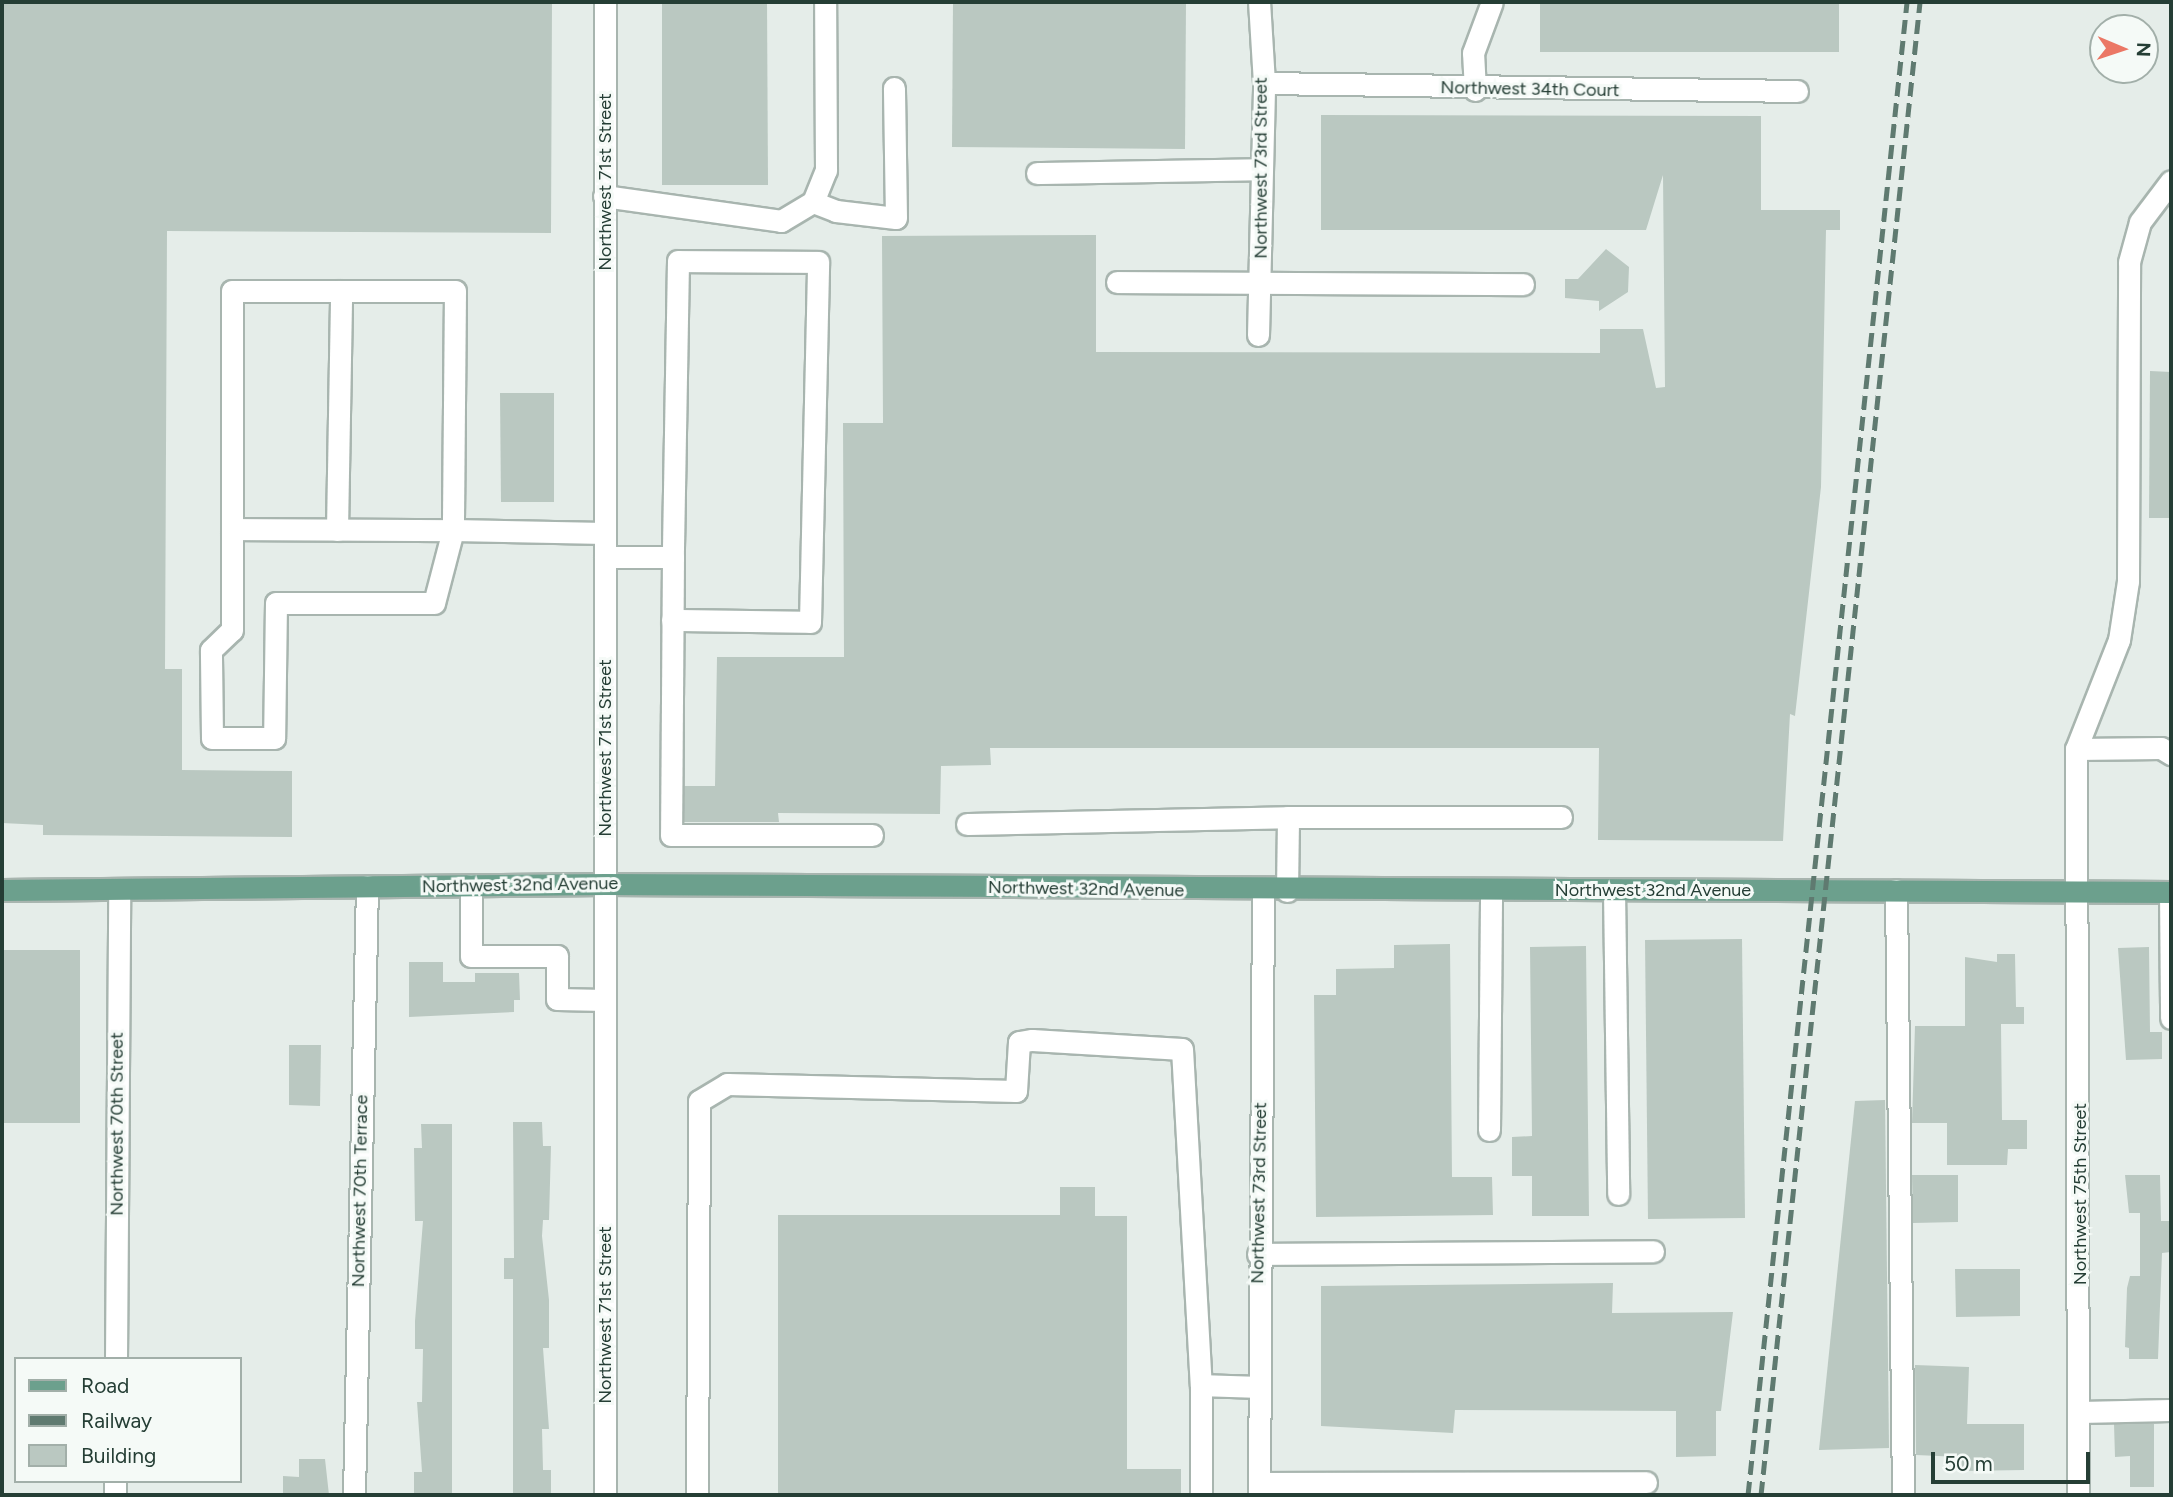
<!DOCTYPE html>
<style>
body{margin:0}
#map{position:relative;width:2173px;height:1497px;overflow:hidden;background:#e5ede9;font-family:Figtree,sans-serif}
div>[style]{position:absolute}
.building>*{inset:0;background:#bac8c1}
.roads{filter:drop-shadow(2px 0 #a8b5af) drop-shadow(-2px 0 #a8b5af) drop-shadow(0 2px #a8b5af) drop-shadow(0 -2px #a8b5af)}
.minor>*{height:21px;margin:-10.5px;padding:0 10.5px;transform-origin:10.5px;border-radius:10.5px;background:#fff}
.major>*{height:21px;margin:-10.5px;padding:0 10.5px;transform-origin:10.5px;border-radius:10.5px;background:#6ca08d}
.rail>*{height:5px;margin-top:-2.5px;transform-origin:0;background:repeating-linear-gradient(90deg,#5f7a70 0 14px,transparent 0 21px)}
span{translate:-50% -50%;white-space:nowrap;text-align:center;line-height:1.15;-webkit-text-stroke:6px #f5faf7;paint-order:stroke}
.street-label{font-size:18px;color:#253e35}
.frame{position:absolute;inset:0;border:4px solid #253e35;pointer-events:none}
.legend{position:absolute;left:14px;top:1357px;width:228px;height:126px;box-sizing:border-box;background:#f5faf7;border:2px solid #a2afa9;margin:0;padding:9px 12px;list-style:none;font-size:21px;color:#253e35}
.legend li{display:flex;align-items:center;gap:14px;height:35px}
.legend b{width:35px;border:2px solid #a2afa9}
.north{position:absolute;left:2089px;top:14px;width:70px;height:70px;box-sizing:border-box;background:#f5faf7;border:2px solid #a2afa9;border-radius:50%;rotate:92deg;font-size:19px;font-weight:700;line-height:28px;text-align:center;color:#253e35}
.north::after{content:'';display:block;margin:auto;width:24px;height:32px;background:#eb7765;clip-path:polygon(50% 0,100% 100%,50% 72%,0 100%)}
.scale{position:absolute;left:1931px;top:1452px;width:159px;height:32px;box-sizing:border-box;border:4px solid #253e35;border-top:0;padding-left:9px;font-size:21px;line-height:24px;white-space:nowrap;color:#253e35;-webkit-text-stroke:5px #f5faf7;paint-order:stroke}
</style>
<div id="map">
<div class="building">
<i style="clip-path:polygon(2px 2px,552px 2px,551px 233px,167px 231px,165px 669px,182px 669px,182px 770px,292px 771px,292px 837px,43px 835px,43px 825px,2px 823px)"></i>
<i style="clip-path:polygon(662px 2px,767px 2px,768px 185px,662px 185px)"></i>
<i style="clip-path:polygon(953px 2px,1186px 2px,1185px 149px,952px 147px)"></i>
<i style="clip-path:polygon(1540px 2px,1839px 2px,1839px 52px,1540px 52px)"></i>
<i style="clip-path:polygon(1321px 115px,1761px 116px,1761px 210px,1840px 210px,1840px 230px,1826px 230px,1821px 487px,1795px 716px,1790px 714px,1783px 841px,1598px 840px,1599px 748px,990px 748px,991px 765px,941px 766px,940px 814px,778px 813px,779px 822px,684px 822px,684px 786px,715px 786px,717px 657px,844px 657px,843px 423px,883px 423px,882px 236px,1096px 235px,1096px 352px,1600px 353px,1600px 329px,1643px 329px,1656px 388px,1665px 387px,1663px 175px,1646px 230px,1321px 230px)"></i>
<i style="clip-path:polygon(1606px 249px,1629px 267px,1628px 292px,1599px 311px,1599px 301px,1565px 298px,1565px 279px,1578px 279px)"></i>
<i style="clip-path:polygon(2150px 371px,2171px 372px,2171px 518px,2149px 518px)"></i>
<i style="clip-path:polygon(500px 393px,554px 393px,554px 502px,501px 502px)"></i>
<i style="clip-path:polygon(1742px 939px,1745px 1218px,1648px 1219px,1645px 940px)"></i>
<i style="clip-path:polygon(1450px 944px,1452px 1177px,1492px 1177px,1493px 1215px,1316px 1217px,1314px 995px,1336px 995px,1336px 969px,1394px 968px,1394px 945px)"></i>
<i style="clip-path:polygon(1586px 946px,1589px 1216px,1532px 1216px,1532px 1176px,1512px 1176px,1512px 1137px,1532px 1136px,1530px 947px)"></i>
<i style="clip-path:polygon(2149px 947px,2150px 1032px,2162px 1032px,2162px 1059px,2126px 1060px,2118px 948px)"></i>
<i style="clip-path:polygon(2px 950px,80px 950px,80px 1123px,2px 1123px)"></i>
<i style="clip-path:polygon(1997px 954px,2015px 954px,2016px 1007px,2024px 1007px,2024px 1024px,2001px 1024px,2002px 1120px,2027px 1120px,2027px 1149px,2008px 1149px,2007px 1165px,1947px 1165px,1947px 1123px,1912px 1123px,1915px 1026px,1965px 1026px,1965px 957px,1997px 962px)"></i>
<i style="clip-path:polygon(409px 962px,443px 962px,443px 982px,475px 982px,475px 973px,519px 973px,520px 1000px,514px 1000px,514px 1012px,409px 1017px)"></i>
<i style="clip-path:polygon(289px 1045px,321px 1045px,320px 1106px,289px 1105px)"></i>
<i style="clip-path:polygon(1885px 1100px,1889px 1448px,1819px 1450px,1855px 1101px)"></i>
<i style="clip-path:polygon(513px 1122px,542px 1122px,543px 1146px,551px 1146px,549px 1220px,543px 1220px,542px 1236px,549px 1300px,549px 1348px,543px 1348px,549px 1429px,542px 1429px,543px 1470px,551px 1470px,551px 1495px,513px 1495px,513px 1279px,504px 1279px,504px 1258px,514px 1258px)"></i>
<i style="clip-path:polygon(421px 1124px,452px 1124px,452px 1495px,414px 1495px,414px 1472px,422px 1472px,417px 1402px,422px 1402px,423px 1349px,415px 1349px,415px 1321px,423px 1221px,415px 1221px,414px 1148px,422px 1148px)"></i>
<i style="clip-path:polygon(1912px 1175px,1958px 1175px,1958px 1222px,1913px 1223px)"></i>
<i style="clip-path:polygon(2125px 1175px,2160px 1175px,2161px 1221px,2171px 1221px,2171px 1252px,2162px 1253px,2158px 1359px,2129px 1359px,2129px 1348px,2125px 1347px,2127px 1288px,2130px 1276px,2140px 1276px,2140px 1213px,2129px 1213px)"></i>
<i style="clip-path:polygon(1060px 1187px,1095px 1187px,1095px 1216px,1127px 1216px,1127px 1469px,1181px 1469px,1181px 1495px,778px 1495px,778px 1215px,1060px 1215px)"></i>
<i style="clip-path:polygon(1955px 1269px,2020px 1269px,2020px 1316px,1956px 1317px)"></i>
<i style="clip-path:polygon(1613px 1283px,1612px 1313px,1733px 1312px,1721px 1411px,1716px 1411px,1716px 1456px,1676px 1457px,1676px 1411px,1455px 1410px,1453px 1433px,1321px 1426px,1321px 1286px)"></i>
<i style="clip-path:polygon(1915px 1365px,1969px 1367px,1967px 1424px,2024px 1424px,2024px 1470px,1962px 1471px,1961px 1457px,1916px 1455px)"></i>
<i style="clip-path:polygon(2114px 1424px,2154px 1424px,2154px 1487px,2130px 1487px,2130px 1456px,2115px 1457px)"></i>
<i style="clip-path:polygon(299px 1459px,325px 1459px,329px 1495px,283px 1495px,283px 1476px,299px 1477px)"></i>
</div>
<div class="roads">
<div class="minor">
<i style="left:605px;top:2px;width:1493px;rotate:90deg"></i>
<i style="left:1264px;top:83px;width:533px;rotate:0.86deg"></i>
<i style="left:1475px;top:90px;width:37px;rotate:-93deg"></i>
<i style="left:1473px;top:53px;width:54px;rotate:-69.6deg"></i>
<i style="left:1037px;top:173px;width:225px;rotate:-1deg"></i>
<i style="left:604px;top:196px;width:179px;rotate:8deg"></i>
<i style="left:781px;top:221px;width:37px;rotate:-31deg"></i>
<i style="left:813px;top:202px;width:35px;rotate:-68deg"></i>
<i style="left:826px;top:170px;width:168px;rotate:-90.3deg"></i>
<i style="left:813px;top:202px;width:25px;rotate:21deg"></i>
<i style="left:836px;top:211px;width:60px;rotate:6.7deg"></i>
<i style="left:896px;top:218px;width:130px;rotate:-90.9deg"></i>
<i style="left:1117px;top:282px;width:406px;rotate:0.3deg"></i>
<i style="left:1258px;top:335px;width:252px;rotate:-88.6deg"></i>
<i style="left:1264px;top:83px;width:81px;rotate:-93.5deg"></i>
<i style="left:232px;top:529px;width:221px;rotate:0.3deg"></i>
<i style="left:453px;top:530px;width:75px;rotate:104.6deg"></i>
<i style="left:434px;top:603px;width:158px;rotate:180deg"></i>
<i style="left:276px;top:603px;width:135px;rotate:90.8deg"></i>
<i style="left:274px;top:738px;width:62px;rotate:180deg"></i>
<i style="left:212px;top:738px;width:88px;rotate:-90.7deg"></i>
<i style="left:211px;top:650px;width:29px;rotate:-44deg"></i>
<i style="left:232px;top:630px;width:339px;rotate:-90deg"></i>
<i style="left:232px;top:291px;width:223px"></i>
<i style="left:455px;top:291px;width:239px;rotate:90.5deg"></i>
<i style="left:453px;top:530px;width:152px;rotate:1.1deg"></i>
<i style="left:337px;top:530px;width:239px;rotate:-89deg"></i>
<i style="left:605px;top:557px;width:68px"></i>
<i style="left:673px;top:557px;width:278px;rotate:90.4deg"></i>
<i style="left:671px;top:835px;width:201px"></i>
<i style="left:672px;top:620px;width:138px;rotate:0.8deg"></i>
<i style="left:810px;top:622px;width:360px;rotate:-88.7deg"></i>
<i style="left:818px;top:262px;width:140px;rotate:-179.6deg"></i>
<i style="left:678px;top:261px;width:296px;rotate:91deg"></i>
<i style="left:2076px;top:749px;width:85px;rotate:-0.7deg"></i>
<i style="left:2161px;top:748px;width:12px;rotate:31deg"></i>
<i style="left:967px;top:824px;width:321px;rotate:-1.2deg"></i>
<i style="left:471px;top:885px;width:71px;rotate:90deg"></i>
<i style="left:471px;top:956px;width:86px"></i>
<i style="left:557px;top:956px;width:43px;rotate:90deg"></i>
<i style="left:557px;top:999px;width:48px;rotate:1.2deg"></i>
<i style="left:1614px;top:890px;width:304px;rotate:89.2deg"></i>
<i style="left:1896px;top:890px;width:605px;rotate:89.34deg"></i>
<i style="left:1287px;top:891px;width:74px;rotate:-89.2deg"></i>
<i style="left:1288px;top:817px;width:273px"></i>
<i style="left:2170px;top:892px;width:126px;rotate:89.5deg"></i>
<i style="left:1489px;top:1130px;width:240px;rotate:-89.5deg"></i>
<i style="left:1258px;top:1254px;width:395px;rotate:-0.4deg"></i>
<i style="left:116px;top:1359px;width:470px;rotate:-89.6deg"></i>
<i style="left:1201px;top:1385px;width:57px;rotate:2deg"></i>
<i style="left:2079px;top:1412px;width:92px;rotate:-1.2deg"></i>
<i style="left:1259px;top:1483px;width:387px;rotate:-0.1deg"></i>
<i style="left:115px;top:1495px;width:14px;rotate:-90deg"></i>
<i style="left:354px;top:1495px;width:609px;rotate:-88.78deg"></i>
<i style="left:697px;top:1495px;width:394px;rotate:-89.7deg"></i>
<i style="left:699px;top:1101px;width:33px;rotate:-31deg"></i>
<i style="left:727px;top:1084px;width:289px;rotate:1.4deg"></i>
<i style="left:1016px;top:1091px;width:49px;rotate:-86.5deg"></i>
<i style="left:1019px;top:1042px;width:13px;rotate:-9deg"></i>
<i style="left:1032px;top:1040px;width:150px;rotate:3.4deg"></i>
<i style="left:1182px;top:1049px;width:337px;rotate:86.8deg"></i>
<i style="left:1201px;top:1385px;width:110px;rotate:90deg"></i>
<i style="left:1259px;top:1495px;width:604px;rotate:-89.62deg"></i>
<i style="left:2078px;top:1495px;width:746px;rotate:-90.15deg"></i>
<i style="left:2076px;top:749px;width:117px;rotate:-68.5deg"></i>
<i style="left:2119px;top:640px;width:60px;rotate:-81.3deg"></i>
<i style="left:2128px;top:581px;width:319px;rotate:-89.8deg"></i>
<i style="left:2129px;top:262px;width:41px;rotate:-74.6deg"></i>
<i style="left:2140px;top:222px;width:51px;rotate:-52.9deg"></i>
</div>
<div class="major">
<i style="left:2px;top:890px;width:603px;rotate:-0.57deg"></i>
<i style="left:605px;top:884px;width:1566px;rotate:0.29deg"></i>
</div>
</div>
<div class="rail">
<i style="left:1748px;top:1495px;width:1501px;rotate:-83.92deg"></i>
<i style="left:1761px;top:1495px;width:1501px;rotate:-83.92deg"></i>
</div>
<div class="street-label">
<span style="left:1530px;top:89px;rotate:1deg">Northwest 34th Court</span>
<span style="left:1261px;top:168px;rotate:-90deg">Northwest 73rd Street</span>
<span style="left:605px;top:182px;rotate:-90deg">Northwest 71st Street</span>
<span style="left:605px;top:748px;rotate:-90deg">Northwest 71st Street</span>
<span style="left:520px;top:885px;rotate:-1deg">Northwest 32nd Avenue</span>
<span style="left:1086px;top:889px;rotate:1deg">Northwest 32nd Avenue</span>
<span style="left:1653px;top:890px">Northwest 32nd Avenue</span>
<span style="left:117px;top:1124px;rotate:-90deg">Northwest 70th Street</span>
<span style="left:360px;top:1191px;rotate:-89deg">Northwest 70th Terrace</span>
<span style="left:1259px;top:1193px;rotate:-89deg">Northwest 73rd Street</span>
<span style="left:2080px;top:1194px;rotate:-90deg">Northwest 75th Street</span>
<span style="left:605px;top:1315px;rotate:-90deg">Northwest 71st Street</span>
</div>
<div class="frame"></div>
<ul class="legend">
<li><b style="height:9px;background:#6ca08d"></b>Road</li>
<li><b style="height:9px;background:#5f7a70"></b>Railway</li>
<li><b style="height:19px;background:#bac8c1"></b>Building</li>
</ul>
<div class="north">N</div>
<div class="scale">50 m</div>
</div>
